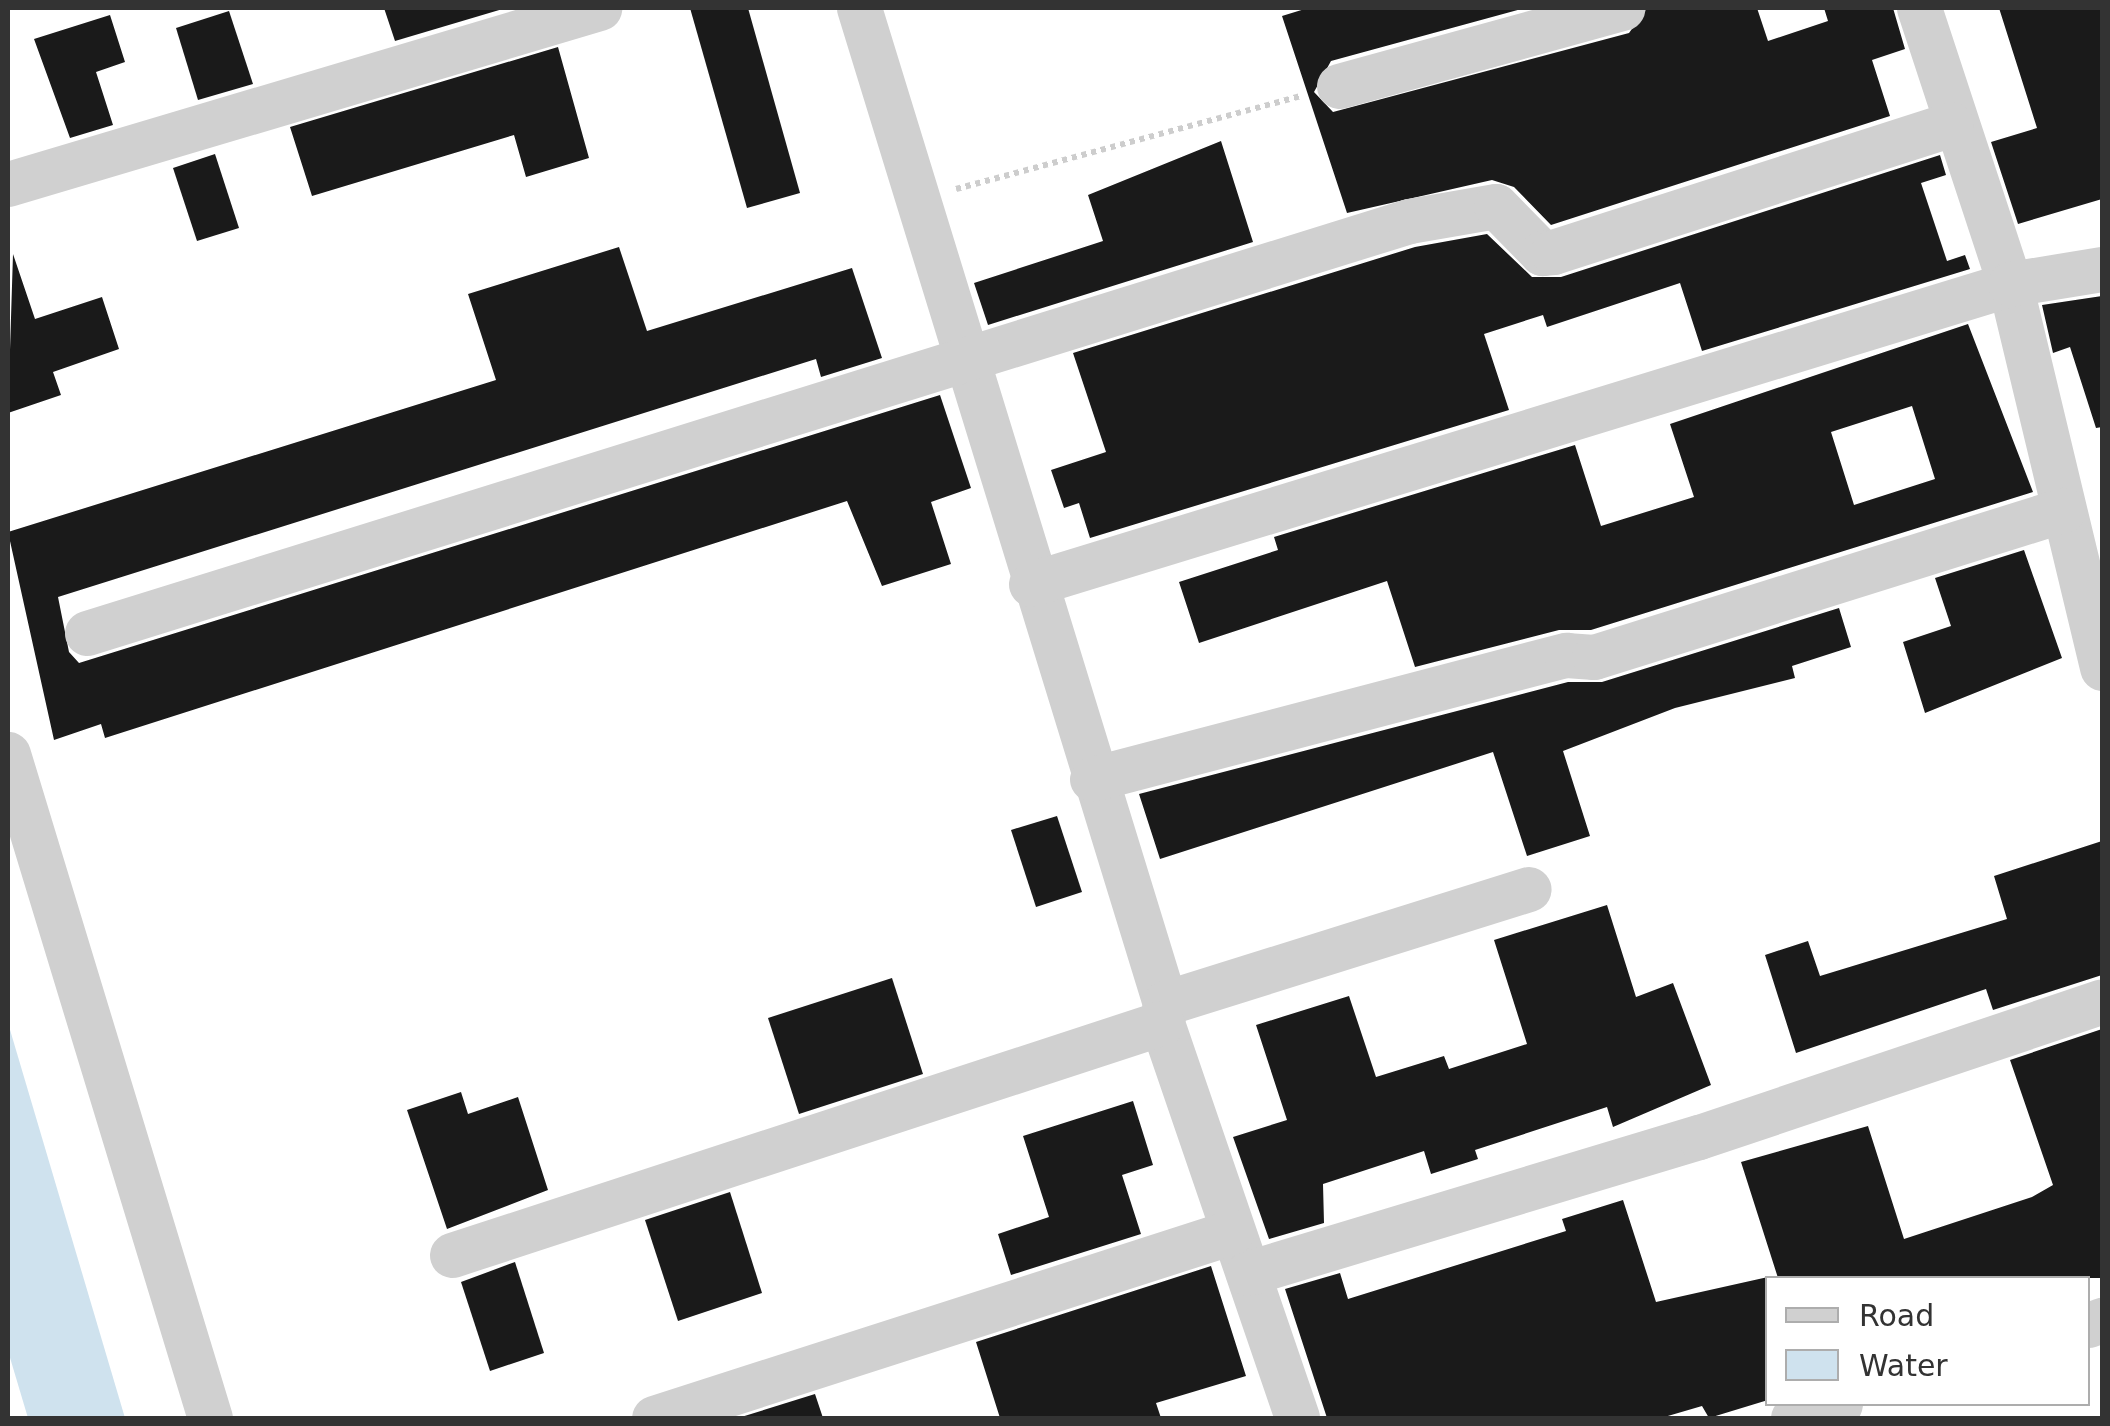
<!DOCTYPE html>
<style>
body{margin:0}
#map{position:relative;width:2110px;height:1426px;overflow:hidden;background:#fff;font-family:"DejaVu Sans",sans-serif}
div>[style]{position:absolute}
.water>*{inset:0;background:#cfe2ee}
.building>*{inset:0;background:#1a1a1a}
.path>*{height:6px;margin-top:-3px;transform-origin:0;background:repeating-linear-gradient(90deg,#cdcdcd 0 5px,transparent 0 10px)}
.minor>*{height:45px;margin:-22.5px;padding:0 22.5px;transform-origin:22.5px;border-radius:22.5px;background:#d0d0d0}
span{translate:-50% -50%;white-space:nowrap;text-align:center;line-height:1.15;-webkit-text-stroke:10px #fff;paint-order:stroke}
.frame{position:absolute;inset:0;border:10px solid #333;pointer-events:none}
.legend{position:absolute;left:1765px;top:1276px;width:325px;height:130px;box-sizing:border-box;background:#fff;border:2px solid #adadad;margin:0;padding:12px 18px;list-style:none;font-size:30px;color:#333}
.legend li{display:flex;align-items:center;gap:20px;height:50px}
.legend b{width:50px;border:2px solid #adadad}
</style>
<div id="map">
<div class="water">
<i style="clip-path:polygon(8px 1023px,125px 1418px,28px 1418px,8px 1351px)"></i>
</div>
<div class="building">
<i style="clip-path:polygon(384px 8px,506px 8px,395px 41px)"></i>
<i style="clip-path:polygon(690px 8px,748px 8px,800px 193px,747px 208px)"></i>
<i style="clip-path:polygon(1308px 8px,1525px 8px,1331px 61px,1314px 92px,1333px 112px,1629px 33px,1647px 8px,1757px 8px,1768px 41px,1828px 21px,1824px 8px,1893px 8px,1905px 49px,1872px 60px,1890px 116px,1551px 225px,1514px 187px,1492px 180px,1347px 213px,1282px 16px)"></i>
<i style="clip-path:polygon(1999px 8px,2102px 8px,2102px 199px,2018px 224px,1991px 142px,2037px 128px)"></i>
<i style="clip-path:polygon(229px 11px,253px 84px,198px 100px,176px 28px)"></i>
<i style="clip-path:polygon(110px 15px,125px 62px,96px 72px,113px 125px,70px 138px,34px 39px)"></i>
<i style="clip-path:polygon(558px 47px,589px 158px,526px 177px,514px 135px,312px 196px,290px 127px)"></i>
<i style="clip-path:polygon(1221px 141px,1253px 242px,988px 325px,974px 283px,1103px 241px,1088px 195px)"></i>
<i style="clip-path:polygon(215px 154px,239px 228px,197px 241px,173px 168px)"></i>
<i style="clip-path:polygon(1940px 155px,1946px 175px,1921px 183px,1947px 261px,1965px 255px,1970px 269px,1702px 351px,1680px 283px,1547px 327px,1543px 315px,1484px 334px,1509px 410px,1090px 538px,1079px 503px,1064px 508px,1051px 470px,1106px 452px,1073px 353px,1415px 247px,1487px 234px,1532px 277px,1561px 277px)"></i>
<i style="clip-path:polygon(619px 247px,647px 331px,852px 268px,882px 358px,821px 377px,816px 359px,58px 597px,69px 652px,79px 663px,940px 395px,971px 488px,931px 502px,951px 564px,882px 586px,847px 501px,105px 738px,101px 724px,54px 740px,8px 532px,496px 380px,468px 294px)"></i>
<i style="clip-path:polygon(13px 254px,35px 319px,102px 297px,119px 349px,53px 372px,61px 395px,8px 413px)"></i>
<i style="clip-path:polygon(2102px 296px,2102px 427px,2096px 428px,2070px 347px,2053px 353px,2042px 305px)"></i>
<i style="clip-path:polygon(evenodd,1968px 324px,2033px 492px,1591px 630px,1559px 630px,1415px 667px,1387px 581px,1199px 643px,1179px 582px,1278px 550px,1274px 537px,1575px 445px,1601px 526px,1694px 497px,1670px 424px,1968px 324px,1912px 406px,1935px 479px,1854px 505px,1831px 432px,1912px 406px)"></i>
<i style="clip-path:polygon(2024px 550px,2062px 658px,1925px 713px,1903px 642px,1951px 626px,1935px 578px)"></i>
<i style="clip-path:polygon(1839px 608px,1851px 647px,1792px 666px,1795px 678px,1675px 708px,1563px 751px,1590px 836px,1527px 856px,1493px 752px,1160px 859px,1139px 794px,1568px 682px,1602px 682px)"></i>
<i style="clip-path:polygon(1057px 816px,1082px 892px,1036px 907px,1011px 830px)"></i>
<i style="clip-path:polygon(2102px 841px,2102px 975px,1993px 1010px,1986px 989px,1796px 1053px,1765px 955px,1808px 941px,1820px 976px,2007px 919px,1994px 876px)"></i>
<i style="clip-path:polygon(1607px 905px,1636px 997px,1673px 983px,1711px 1085px,1613px 1127px,1607px 1107px,1475px 1150px,1478px 1159px,1431px 1174px,1424px 1151px,1323px 1184px,1324px 1223px,1269px 1239px,1233px 1137px,1287px 1120px,1256px 1025px,1349px 996px,1376px 1077px,1444px 1056px,1449px 1069px,1527px 1044px,1494px 940px)"></i>
<i style="clip-path:polygon(892px 978px,923px 1074px,799px 1114px,768px 1018px)"></i>
<i style="clip-path:polygon(2102px 1029px,2102px 1278px,1778px 1278px,1741px 1162px,1868px 1126px,1904px 1239px,2032px 1197px,2053px 1185px,2010px 1060px)"></i>
<i style="clip-path:polygon(461px 1092px,468px 1114px,518px 1097px,548px 1190px,447px 1229px,407px 1110px)"></i>
<i style="clip-path:polygon(1133px 1101px,1153px 1165px,1122px 1175px,1141px 1234px,1011px 1275px,998px 1234px,1049px 1217px,1023px 1136px)"></i>
<i style="clip-path:polygon(730px 1192px,762px 1293px,678px 1321px,645px 1220px)"></i>
<i style="clip-path:polygon(1623px 1200px,1656px 1302px,1768px 1277px,1768px 1400px,1709px 1418px,1702px 1406px,1661px 1418px,1327px 1418px,1285px 1289px,1340px 1273px,1348px 1299px,1566px 1231px,1562px 1219px)"></i>
<i style="clip-path:polygon(515px 1262px,544px 1353px,490px 1371px,461px 1282px)"></i>
<i style="clip-path:polygon(1211px 1266px,1246px 1376px,1156px 1403px,1161px 1418px,1000px 1418px,976px 1342px)"></i>
<i style="clip-path:polygon(815px 1394px,823px 1418px,738px 1418px)"></i>
</div>
<div class="path">
<i style="left:956px;top:189px;width:357px;rotate:-15.1deg"></i>
</div>
<div class="minor">
<i style="left:859px;top:8px;width:1041px;rotate:72.91deg"></i>
<i style="left:1165px;top:1003px;width:20px;rotate:99deg"></i>
<i style="left:1162px;top:1023px;width:417px;rotate:71.1deg"></i>
<i style="left:1919px;top:8px;width:291px;rotate:71.8deg"></i>
<i style="left:2010px;top:284px;width:395px;rotate:76.5deg"></i>
<i style="left:1339px;top:86px;width:294px;rotate:-15.4deg"></i>
<i style="left:8px;top:184px;width:617px;rotate:-16.58deg"></i>
<i style="left:1031px;top:584px;width:1024px;rotate:-17.04deg"></i>
<i style="left:2010px;top:284px;width:93px;rotate:-9.3deg"></i>
<i style="left:87px;top:633px;width:1385px;rotate:-17.31deg"></i>
<i style="left:1409px;top:221px;width:88px;rotate:-9.8deg"></i>
<i style="left:1496px;top:206px;width:66px;rotate:45.6deg"></i>
<i style="left:1542px;top:253px;width:11px;rotate:-5deg"></i>
<i style="left:1553px;top:252px;width:418px;rotate:-17.8deg"></i>
<i style="left:8px;top:754px;width:694px;rotate:73.08deg"></i>
<i style="left:1092px;top:779px;width:490px;rotate:-14.7deg"></i>
<i style="left:1566px;top:655px;width:28px;rotate:4deg"></i>
<i style="left:1594px;top:657px;width:492px;rotate:-17.4deg"></i>
<i style="left:1165px;top:1003px;width:381px;rotate:-17.4deg"></i>
<i style="left:452px;top:1255px;width:747px;rotate:-18.1deg"></i>
<i style="left:1248px;top:1273px;width:471px;rotate:-16.8deg"></i>
<i style="left:1699px;top:1137px;width:425px;rotate:-18.6deg"></i>
<i style="left:2088px;top:1325px;width:15px;rotate:-20deg"></i>
<i style="left:654px;top:1418px;width:607px;rotate:-17.84deg"></i>
<i style="left:1793px;top:1418px;width:49px;rotate:-16.6deg"></i>
</div>
<div class="frame"></div>
<ul class="legend">
<li><b style="height:12px;background:#d0d0d0"></b>Road</li>
<li><b style="height:28px;background:#cfe2ee"></b>Water</li>
</ul>
</div>
